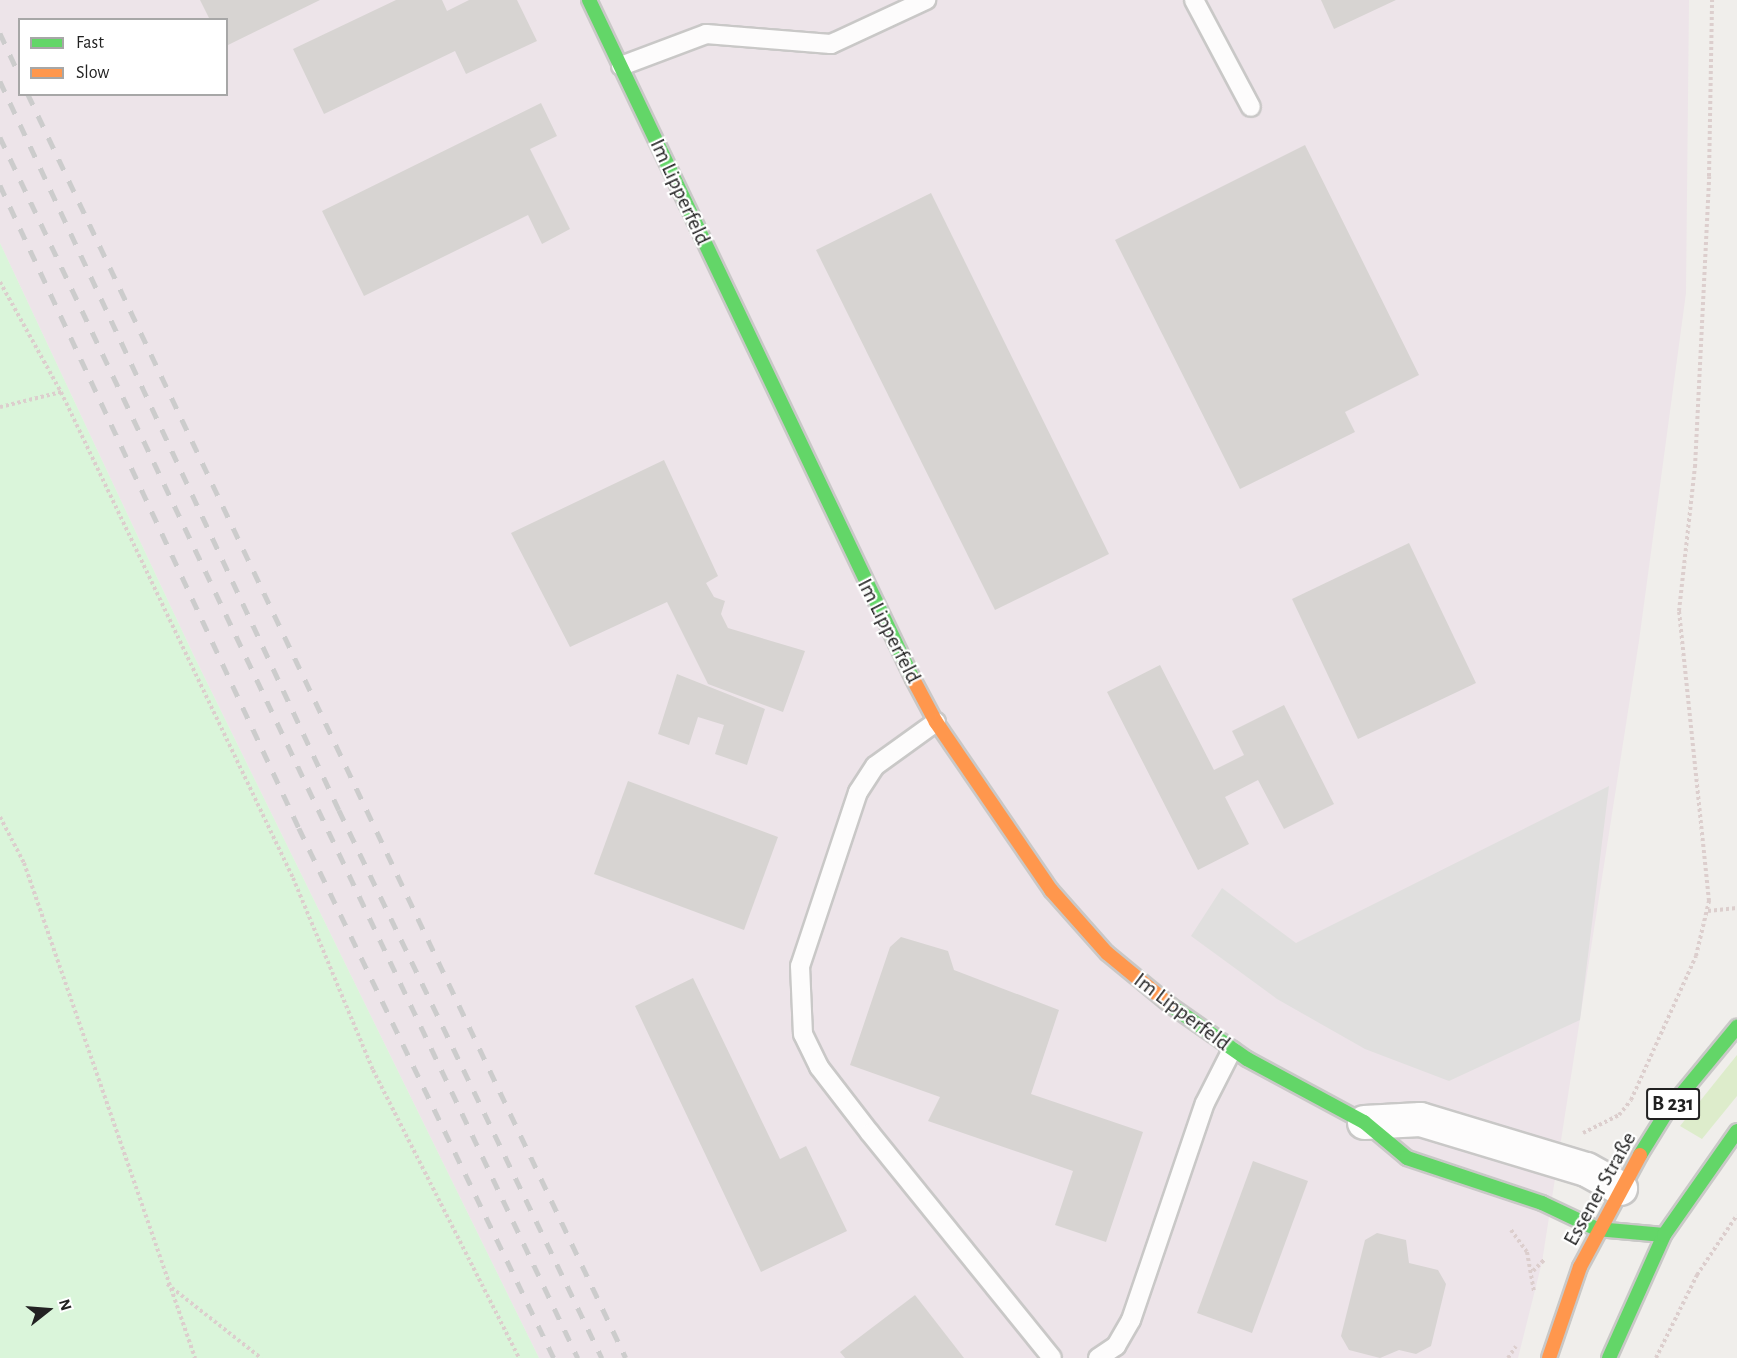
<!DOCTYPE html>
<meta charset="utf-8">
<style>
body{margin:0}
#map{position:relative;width:1737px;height:1358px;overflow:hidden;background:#f0eeeb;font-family:"Alegreya Sans",sans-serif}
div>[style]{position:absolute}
.industrial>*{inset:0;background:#ede4e9}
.grass>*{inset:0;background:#ddeccb}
.park>*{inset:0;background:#daf5da}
.parking>*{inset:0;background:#e0dfde}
.building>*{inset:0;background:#d7d4d2}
.path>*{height:4px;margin-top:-2px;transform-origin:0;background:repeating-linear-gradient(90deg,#dccecd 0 3px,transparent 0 6px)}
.roads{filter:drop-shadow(2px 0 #c9c8c7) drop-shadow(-2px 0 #c9c8c7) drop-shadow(0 2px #c9c8c7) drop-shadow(0 -2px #c9c8c7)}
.lane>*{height:18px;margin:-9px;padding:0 9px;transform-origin:9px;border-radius:9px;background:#fdfcfc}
.street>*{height:33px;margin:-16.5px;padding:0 16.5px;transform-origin:16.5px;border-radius:16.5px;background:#fdfcfc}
.fast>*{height:14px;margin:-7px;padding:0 7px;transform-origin:7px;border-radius:7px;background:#63d668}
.slow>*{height:14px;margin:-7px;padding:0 7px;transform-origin:7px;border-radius:7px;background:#ff974d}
.rail>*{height:4.5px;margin-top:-2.25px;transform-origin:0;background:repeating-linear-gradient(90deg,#ccc 0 12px,transparent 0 24px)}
span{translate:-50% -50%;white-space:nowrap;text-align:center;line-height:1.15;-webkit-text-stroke:4.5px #fff;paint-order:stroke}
.shield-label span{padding:2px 4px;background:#fff;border:2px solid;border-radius:4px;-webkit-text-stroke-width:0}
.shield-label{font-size:21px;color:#222;font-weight:700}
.street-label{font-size:22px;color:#222}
.legend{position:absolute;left:18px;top:18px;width:210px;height:78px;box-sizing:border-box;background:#fff;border:2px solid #a7a7a7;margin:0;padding:8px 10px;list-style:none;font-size:18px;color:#222}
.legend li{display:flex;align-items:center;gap:12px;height:30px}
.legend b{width:30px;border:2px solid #a7a7a7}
.north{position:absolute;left:18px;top:1280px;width:60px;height:60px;-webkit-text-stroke:4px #fff;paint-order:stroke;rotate:73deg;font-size:16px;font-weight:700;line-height:24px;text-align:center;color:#222}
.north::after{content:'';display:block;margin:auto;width:21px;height:27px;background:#222;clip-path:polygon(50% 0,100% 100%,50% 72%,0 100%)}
</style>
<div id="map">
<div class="industrial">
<i style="clip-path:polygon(evenodd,0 0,1689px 0,1686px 293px,1639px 641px,1542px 1262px,1518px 1358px,539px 1358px,193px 654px,0 243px,0 0,20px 20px,226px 20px,226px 94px,20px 94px,20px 20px)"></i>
</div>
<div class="grass">
<i style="clip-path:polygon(1737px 1055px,1737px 1096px,1702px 1139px,1680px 1126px)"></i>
</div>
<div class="park">
<i style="clip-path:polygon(0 243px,193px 654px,539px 1358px,0 1358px)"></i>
</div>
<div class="parking">
<i style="clip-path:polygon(1609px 786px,1580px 1020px,1449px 1081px,1365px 1049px,1277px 999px,1191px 936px,1222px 888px,1296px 943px)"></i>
</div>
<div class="building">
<i style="clip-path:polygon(200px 0,320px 0,226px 46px,226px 20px,210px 20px)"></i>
<i style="clip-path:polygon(396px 0,442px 0,447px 11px,469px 0,517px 0,537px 41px,466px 74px,455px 51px,324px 114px,293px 49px)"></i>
<i style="clip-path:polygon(1321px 0,1396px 0,1334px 29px)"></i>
<i style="clip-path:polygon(541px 103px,557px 136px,530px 149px,570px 229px,542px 244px,528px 215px,364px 296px,322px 211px)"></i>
<i style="clip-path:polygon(1305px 145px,1419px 375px,1345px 412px,1355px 432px,1240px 489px,1115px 240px)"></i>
<i style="clip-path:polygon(931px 193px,1109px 554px,995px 610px,816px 250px)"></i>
<i style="clip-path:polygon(664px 460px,718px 576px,706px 583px,714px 597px,725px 601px,721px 614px,728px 628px,805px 651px,783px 712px,708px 684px,667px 602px,570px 647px,511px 533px)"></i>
<i style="clip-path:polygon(1409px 543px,1476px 683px,1358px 739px,1292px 599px)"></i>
<i style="clip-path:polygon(1160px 665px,1214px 770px,1244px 755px,1232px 731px,1284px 705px,1334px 804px,1284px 829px,1258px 780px,1225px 797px,1249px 844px,1198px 870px,1107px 692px)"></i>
<i style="clip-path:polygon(677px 674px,765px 709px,747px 765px,715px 754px,724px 725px,698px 717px,689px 745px,658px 734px)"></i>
<i style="clip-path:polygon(628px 781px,778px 837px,744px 930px,594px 874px)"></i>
<i style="clip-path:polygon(901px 937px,948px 951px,954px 970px,1059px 1010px,1031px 1094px,1143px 1132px,1106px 1242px,1055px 1225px,1073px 1171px,928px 1121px,940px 1097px,850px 1065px,890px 947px)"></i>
<i style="clip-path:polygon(693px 978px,780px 1159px,806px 1146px,847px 1231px,761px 1272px,635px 1006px)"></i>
<i style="clip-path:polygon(1253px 1161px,1308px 1181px,1252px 1333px,1197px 1313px)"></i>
<i style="clip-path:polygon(1377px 1233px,1406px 1240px,1409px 1263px,1438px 1270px,1446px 1284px,1431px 1346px,1416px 1354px,1399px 1350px,1380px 1358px,1349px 1350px,1341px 1336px,1365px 1240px)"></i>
<i style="clip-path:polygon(915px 1295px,964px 1358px,845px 1358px,840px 1352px)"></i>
</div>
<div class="path">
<i style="left:0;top:282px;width:126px;rotate:61deg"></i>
<i style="left:61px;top:392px;width:539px;rotate:64.48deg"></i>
<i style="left:293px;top:878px;width:208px;rotate:67.4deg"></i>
<i style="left:373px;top:1070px;width:323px;rotate:63.1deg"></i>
<i style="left:0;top:407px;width:63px;rotate:-13.8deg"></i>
<i style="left:0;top:817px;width:52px;rotate:62.4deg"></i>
<i style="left:24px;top:863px;width:524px;rotate:70.94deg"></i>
<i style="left:1708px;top:911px;width:29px;rotate:-6deg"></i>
<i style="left:1583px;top:1133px;width:40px;rotate:-26.6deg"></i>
<i style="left:1619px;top:1115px;width:19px;rotate:-51deg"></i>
<i style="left:1631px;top:1100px;width:158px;rotate:-65.7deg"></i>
<i style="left:1696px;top:956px;width:57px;rotate:-76.7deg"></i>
<i style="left:1709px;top:901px;width:292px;rotate:-95.9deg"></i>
<i style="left:1679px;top:611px;width:145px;rotate:-83.7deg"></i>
<i style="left:1695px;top:467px;width:291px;rotate:-87.2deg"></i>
<i style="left:1709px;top:176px;width:176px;rotate:-89deg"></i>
<i style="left:1511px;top:1230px;width:27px;rotate:54deg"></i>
<i style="left:1527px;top:1252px;width:40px;rotate:80deg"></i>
<i style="left:1533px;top:1271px;width:17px;rotate:-45deg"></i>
<i style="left:167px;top:1284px;width:120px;rotate:38.2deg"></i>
<i style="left:1508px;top:1358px;width:14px;rotate:-56deg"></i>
<i style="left:1656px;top:1358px;width:93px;rotate:-63.7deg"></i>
<i style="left:1697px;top:1275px;width:72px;rotate:-56.3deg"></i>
</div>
<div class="roads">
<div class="lane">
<i style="left:1194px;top:0;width:121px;rotate:62deg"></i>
<i style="left:621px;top:66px;width:91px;rotate:-20.6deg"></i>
<i style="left:706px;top:34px;width:125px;rotate:4.6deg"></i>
<i style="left:831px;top:44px;width:105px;rotate:-24.9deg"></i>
<i style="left:936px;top:722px;width:75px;rotate:144.2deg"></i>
<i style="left:875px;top:766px;width:31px;rotate:123deg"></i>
<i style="left:858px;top:792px;width:183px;rotate:108.4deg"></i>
<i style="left:800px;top:966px;width:68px;rotate:87.5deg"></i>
<i style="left:803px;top:1034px;width:37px;rotate:64deg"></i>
<i style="left:819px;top:1067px;width:83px;rotate:52.3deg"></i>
<i style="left:870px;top:1133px;width:289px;rotate:51deg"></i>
<i style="left:1098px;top:1358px;width:22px;rotate:-34deg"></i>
<i style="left:1116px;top:1346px;width:30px;rotate:-60deg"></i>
<i style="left:1131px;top:1320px;width:229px;rotate:-71.2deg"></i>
<i style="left:1205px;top:1103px;width:59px;rotate:-63deg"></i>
</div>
<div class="street">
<i style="left:1364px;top:1122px;width:56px;rotate:-3.1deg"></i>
<i style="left:1420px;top:1119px;width:173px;rotate:16.8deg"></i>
<i style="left:1586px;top:1169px;width:39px;rotate:29deg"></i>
</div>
<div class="fast">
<i style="left:589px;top:0;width:752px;rotate:64.49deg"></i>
<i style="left:1170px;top:1005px;width:94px;rotate:35deg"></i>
<i style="left:1247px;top:1059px;width:133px;rotate:28.3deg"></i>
<i style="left:1364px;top:1122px;width:56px;rotate:39.9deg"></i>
<i style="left:1407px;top:1158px;width:142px;rotate:18.4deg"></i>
<i style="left:1542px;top:1203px;width:61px;rotate:25.3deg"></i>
<i style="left:1640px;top:1155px;width:49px;rotate:-58.2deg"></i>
<i style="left:1666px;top:1113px;width:112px;rotate:-50.5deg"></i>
<i style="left:1597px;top:1229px;width:67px;rotate:5.1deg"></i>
<i style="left:1609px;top:1358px;width:135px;rotate:-65.9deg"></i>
<i style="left:1664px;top:1235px;width:127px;rotate:-54.9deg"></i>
</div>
<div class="slow">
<i style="left:913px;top:679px;width:49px;rotate:61.9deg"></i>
<i style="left:936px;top:722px;width:204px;rotate:55.6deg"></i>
<i style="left:1051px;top:890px;width:84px;rotate:48.4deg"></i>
<i style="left:1107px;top:953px;width:82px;rotate:39.5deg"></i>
<i style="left:1549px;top:1358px;width:96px;rotate:-71.2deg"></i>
<i style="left:1580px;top:1267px;width:127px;rotate:-61.8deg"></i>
</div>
</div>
<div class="rail">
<i style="left:0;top:33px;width:47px;rotate:65.1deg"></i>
<i style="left:0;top:81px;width:804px;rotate:65.06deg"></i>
<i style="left:339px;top:810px;width:608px;rotate:64.36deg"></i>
<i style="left:28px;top:94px;width:1398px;rotate:64.68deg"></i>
<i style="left:0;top:137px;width:1351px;rotate:64.67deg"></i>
<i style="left:0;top:185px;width:709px;rotate:65.06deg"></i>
<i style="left:299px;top:828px;width:588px;rotate:64.31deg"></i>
</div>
<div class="shield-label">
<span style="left:1673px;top:1104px">B 231</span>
</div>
<div class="street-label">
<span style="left:680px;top:192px;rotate:65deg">Im Lipperfeld</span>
<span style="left:889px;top:631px;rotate:63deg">Im Lipperfeld</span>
<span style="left:1182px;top:1012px;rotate:37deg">Im Lipperfeld</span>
<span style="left:1600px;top:1189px;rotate:-61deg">Essener Straße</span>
</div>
<ul class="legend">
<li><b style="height:8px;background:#63d668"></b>Fast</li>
<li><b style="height:8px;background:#ff974d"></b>Slow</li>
</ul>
<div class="north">N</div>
</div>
